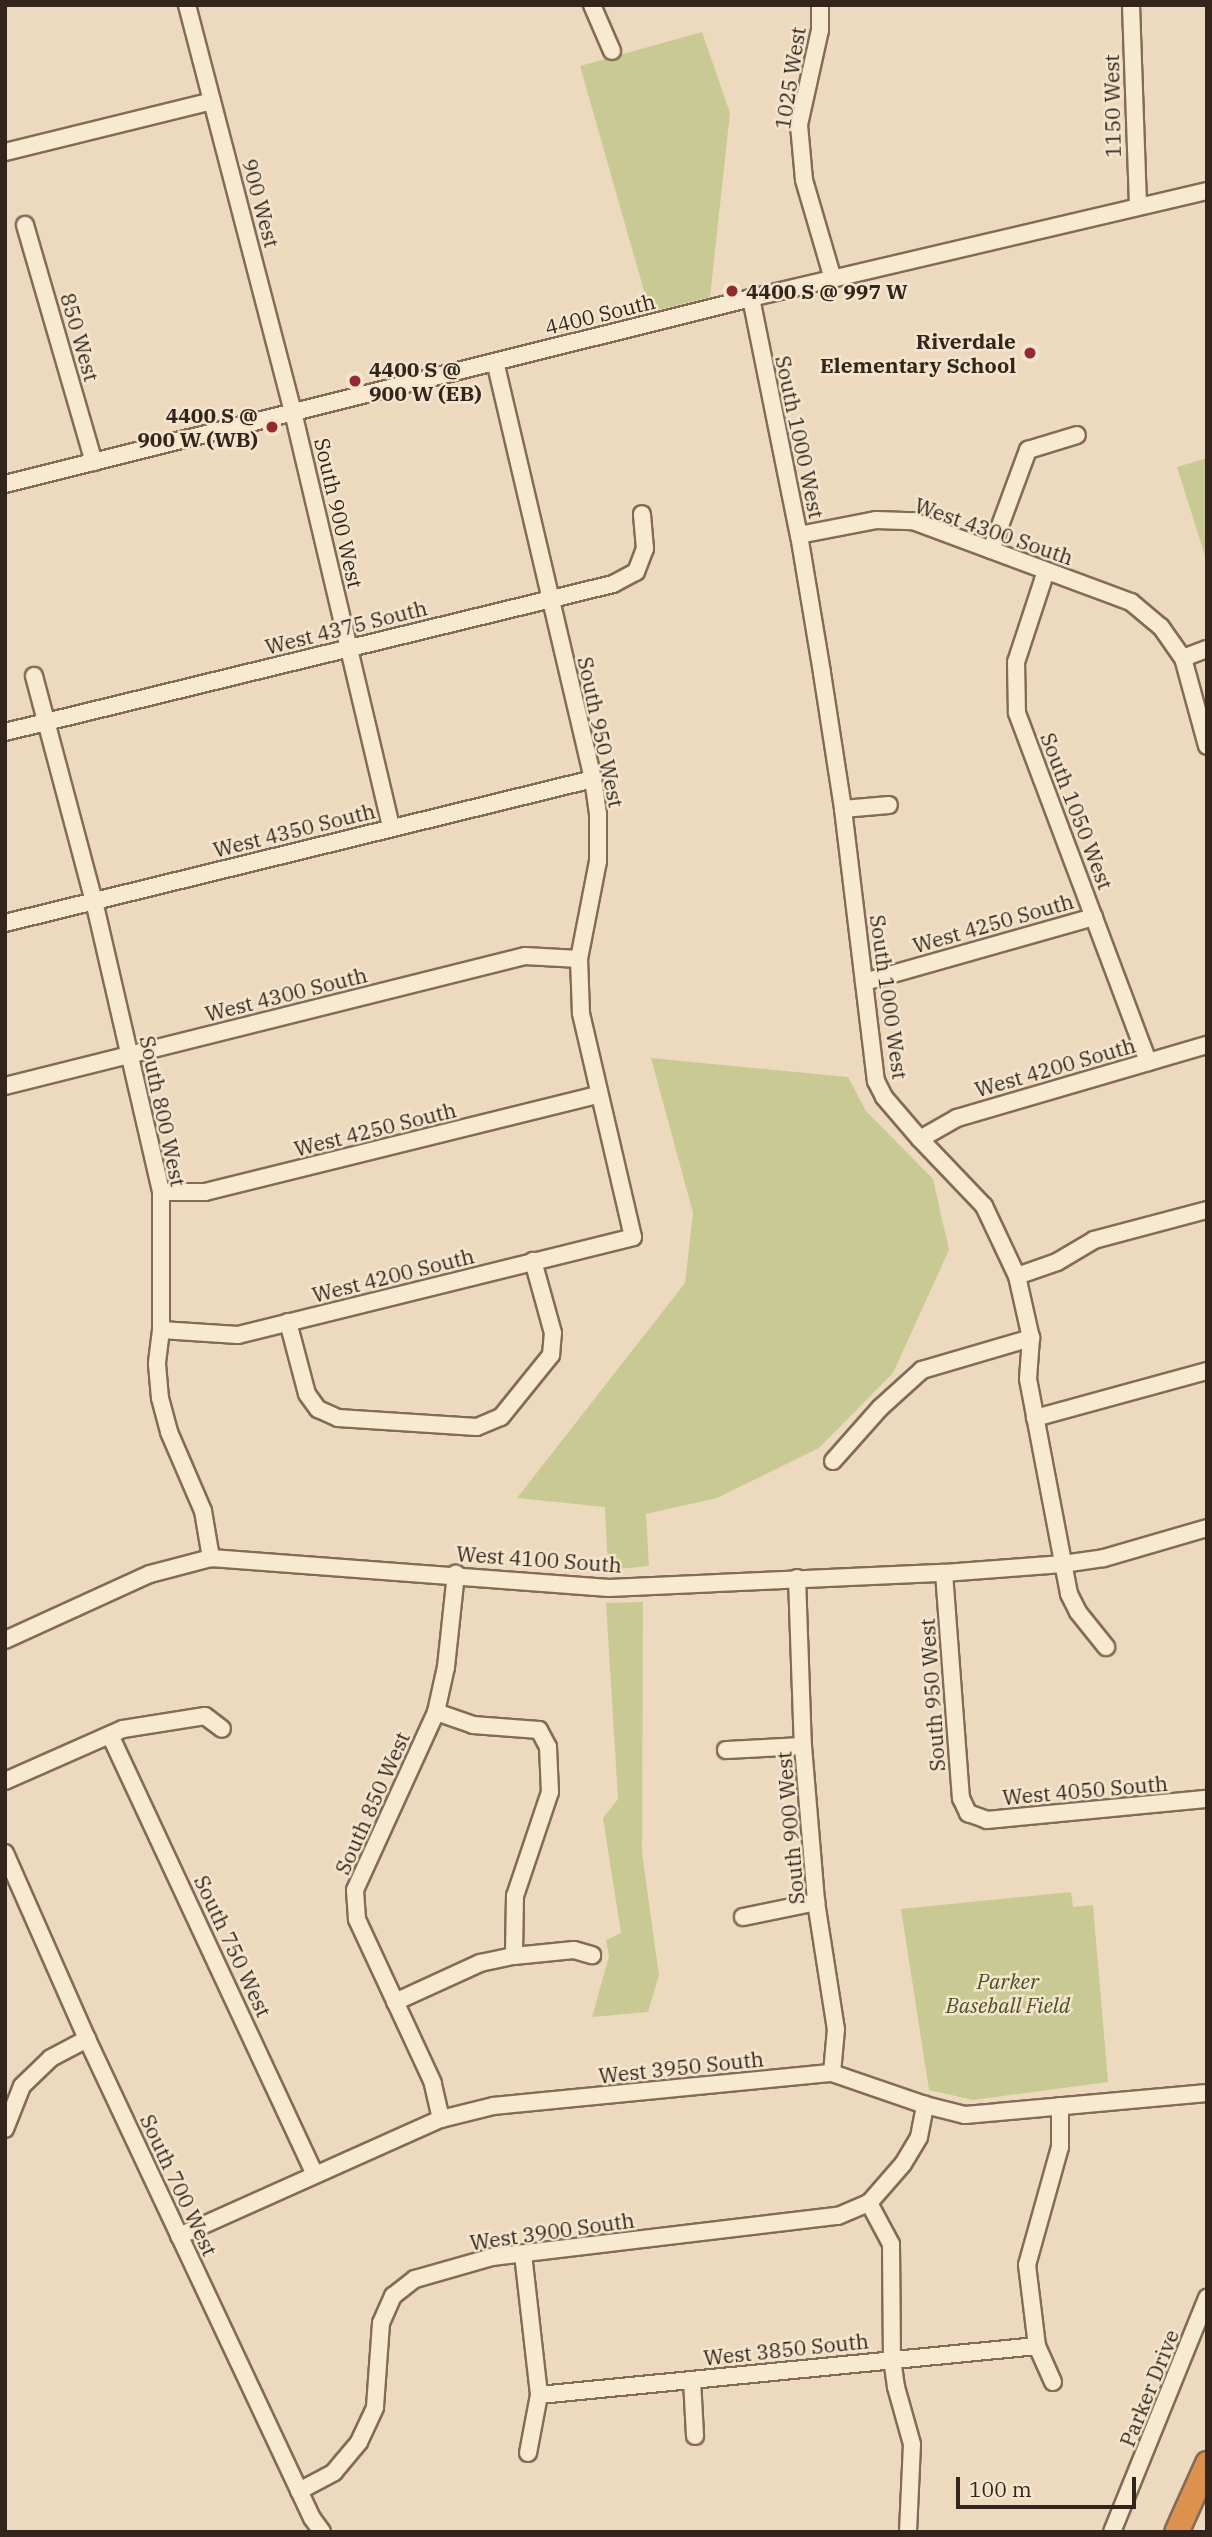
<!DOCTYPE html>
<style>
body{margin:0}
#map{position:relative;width:1212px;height:2537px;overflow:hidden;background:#eddabe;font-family:"IBM Plex Serif",serif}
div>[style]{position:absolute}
.green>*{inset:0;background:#c9ca93}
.roads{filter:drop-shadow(2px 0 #846b57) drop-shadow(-2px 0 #846b57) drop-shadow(0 2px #846b57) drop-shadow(0 -2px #846b57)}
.minor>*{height:16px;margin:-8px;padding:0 8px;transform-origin:8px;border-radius:8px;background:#f8e9d1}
.highway>*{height:23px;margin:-11.5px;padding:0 11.5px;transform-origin:11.5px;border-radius:11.5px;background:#dc914f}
.dots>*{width:19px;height:19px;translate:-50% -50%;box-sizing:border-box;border:4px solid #f4e5ce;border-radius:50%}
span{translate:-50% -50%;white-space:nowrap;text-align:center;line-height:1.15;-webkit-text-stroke:5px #f4e5ce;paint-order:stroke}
.street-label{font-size:21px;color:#34251c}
.poi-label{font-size:21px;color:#34251c;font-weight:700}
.left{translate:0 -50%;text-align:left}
.right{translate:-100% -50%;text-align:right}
.park-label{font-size:21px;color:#495023;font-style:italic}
.frame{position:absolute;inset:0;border:7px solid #34251c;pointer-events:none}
.scale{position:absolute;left:956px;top:2477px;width:180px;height:32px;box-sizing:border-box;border:4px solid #34251c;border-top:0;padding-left:9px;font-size:21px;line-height:24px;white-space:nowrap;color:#34251c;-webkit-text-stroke:5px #f4e5ce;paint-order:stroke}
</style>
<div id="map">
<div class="green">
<i style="clip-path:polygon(702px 32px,730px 113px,710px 297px,650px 312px,580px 66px)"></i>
<i style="clip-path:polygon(1207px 458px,1207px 559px,1206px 559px,1177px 467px)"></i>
<i style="clip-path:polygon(651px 1058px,848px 1077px,866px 1111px,933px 1179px,949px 1250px,893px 1373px,819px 1448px,717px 1498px,646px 1514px,649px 1566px,608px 1570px,605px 1507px,517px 1498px,685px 1283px,693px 1213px)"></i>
<i style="clip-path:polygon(643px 1602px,642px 1853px,659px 1975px,648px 2012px,592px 2017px,609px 1956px,606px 1940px,621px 1933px,603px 1818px,618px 1799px,606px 1603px)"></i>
<i style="clip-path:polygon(1071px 1892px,1073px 1907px,1093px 1905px,1108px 2082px,973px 2100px,929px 2090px,901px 1909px)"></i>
</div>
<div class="roads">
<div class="minor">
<i style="left:187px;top:5px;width:421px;rotate:75.4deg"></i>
<i style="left:293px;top:412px;width:427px;rotate:76.7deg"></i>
<i style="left:592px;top:5px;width:50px;rotate:66.5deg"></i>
<i style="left:820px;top:5px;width:25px;rotate:90deg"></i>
<i style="left:820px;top:30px;width:97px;rotate:102.5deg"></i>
<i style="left:799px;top:125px;width:55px;rotate:84.8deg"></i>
<i style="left:804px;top:180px;width:103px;rotate:73.7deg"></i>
<i style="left:1131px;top:5px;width:201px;rotate:88deg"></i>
<i style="left:5px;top:152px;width:213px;rotate:-13.8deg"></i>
<i style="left:25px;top:225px;width:247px;rotate:73.8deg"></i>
<i style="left:751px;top:298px;width:242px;rotate:78.6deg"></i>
<i style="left:799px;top:535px;width:140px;rotate:80.5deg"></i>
<i style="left:822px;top:673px;width:138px;rotate:81.2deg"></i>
<i style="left:843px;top:809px;width:274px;rotate:83.1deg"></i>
<i style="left:876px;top:1081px;width:18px;rotate:63deg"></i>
<i style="left:884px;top:1097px;width:55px;rotate:49.4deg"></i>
<i style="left:920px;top:1139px;width:93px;rotate:46.3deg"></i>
<i style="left:984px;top:1206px;width:77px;rotate:64.8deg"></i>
<i style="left:1017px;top:1276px;width:64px;rotate:77.3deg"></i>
<i style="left:1031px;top:1338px;width:41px;rotate:94.2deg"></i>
<i style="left:1028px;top:1379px;width:219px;rotate:79.2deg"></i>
<i style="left:1069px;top:1594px;width:20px;rotate:63deg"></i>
<i style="left:1078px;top:1612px;width:45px;rotate:51.3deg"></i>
<i style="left:5px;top:484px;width:769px;rotate:-14deg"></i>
<i style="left:751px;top:298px;width:468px;rotate:-13.2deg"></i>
<i style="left:799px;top:535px;width:78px;rotate:-11deg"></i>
<i style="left:876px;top:520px;width:37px;rotate:2deg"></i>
<i style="left:913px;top:521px;width:233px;rotate:20.4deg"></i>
<i style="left:1131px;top:602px;width:39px;rotate:40deg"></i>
<i style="left:1161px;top:627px;width:38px;rotate:55deg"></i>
<i style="left:1183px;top:658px;width:91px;rotate:74.7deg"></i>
<i style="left:991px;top:550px;width:107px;rotate:-69.7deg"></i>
<i style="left:1028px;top:450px;width:51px;rotate:-17deg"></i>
<i style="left:1046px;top:571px;width:96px;rotate:108.2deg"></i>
<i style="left:1016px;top:662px;width:51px;rotate:88.9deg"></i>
<i style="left:1017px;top:713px;width:373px;rotate:69.4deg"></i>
<i style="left:1183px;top:658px;width:26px;rotate:-21deg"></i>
<i style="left:34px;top:676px;width:233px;rotate:75.1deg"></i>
<i style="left:94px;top:901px;width:299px;rotate:77deg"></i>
<i style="left:161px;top:1192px;width:138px;rotate:90deg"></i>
<i style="left:161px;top:1330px;width:34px;rotate:97deg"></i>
<i style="left:157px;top:1364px;width:34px;rotate:85deg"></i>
<i style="left:160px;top:1398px;width:35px;rotate:75deg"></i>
<i style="left:169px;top:1432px;width:86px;rotate:66.7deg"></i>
<i style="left:203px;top:1511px;width:48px;rotate:80.3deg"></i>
<i style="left:5px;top:732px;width:626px;rotate:-13.68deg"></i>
<i style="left:613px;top:584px;width:26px;rotate:-28deg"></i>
<i style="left:636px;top:572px;width:25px;rotate:-69deg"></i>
<i style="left:645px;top:549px;width:35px;rotate:-95deg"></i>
<i style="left:843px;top:809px;width:46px;rotate:-5deg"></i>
<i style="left:5px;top:923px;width:605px;rotate:-13.76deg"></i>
<i style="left:864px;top:982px;width:239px;rotate:-15.8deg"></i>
<i style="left:5px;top:1086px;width:536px;rotate:-14.04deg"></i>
<i style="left:525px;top:956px;width:54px;rotate:3.2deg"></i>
<i style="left:920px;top:1139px;width:43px;rotate:-29.6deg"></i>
<i style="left:957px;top:1118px;width:260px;rotate:-16.3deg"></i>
<i style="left:161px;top:1192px;width:44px"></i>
<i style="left:205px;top:1192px;width:405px;rotate:-13.9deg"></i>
<i style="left:1017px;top:1276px;width:42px;rotate:-19.3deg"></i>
<i style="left:1057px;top:1262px;width:43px;rotate:-30.7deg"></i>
<i style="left:1094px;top:1240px;width:117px;rotate:-14.9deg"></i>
<i style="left:288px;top:1322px;width:74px;rotate:75.2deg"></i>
<i style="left:307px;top:1394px;width:19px;rotate:54deg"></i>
<i style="left:318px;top:1409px;width:22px;rotate:24deg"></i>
<i style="left:338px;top:1418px;width:139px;rotate:3.7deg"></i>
<i style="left:477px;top:1427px;width:26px;rotate:-23deg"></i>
<i style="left:501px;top:1417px;width:80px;rotate:-51.1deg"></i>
<i style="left:551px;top:1355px;width:22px;rotate:-85deg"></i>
<i style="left:553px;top:1333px;width:75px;rotate:-105.5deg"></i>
<i style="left:161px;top:1330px;width:77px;rotate:3.7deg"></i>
<i style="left:238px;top:1335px;width:407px;rotate:-13.9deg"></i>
<i style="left:633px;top:1237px;width:230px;rotate:-103.1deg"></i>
<i style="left:581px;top:1013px;width:54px;rotate:-92.1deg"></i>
<i style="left:579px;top:959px;width:100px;rotate:-79deg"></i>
<i style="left:598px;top:861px;width:47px;rotate:-90deg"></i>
<i style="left:598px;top:814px;width:35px;rotate:-98deg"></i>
<i style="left:593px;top:779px;width:428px;rotate:-103.2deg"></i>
<i style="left:1035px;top:1418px;width:178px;rotate:-15.3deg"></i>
<i style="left:833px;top:1461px;width:71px;rotate:-48.4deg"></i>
<i style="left:880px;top:1408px;width:57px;rotate:-42.1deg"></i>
<i style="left:922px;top:1370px;width:114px;rotate:-16.4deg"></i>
<i style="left:944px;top:1573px;width:226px;rotate:85.7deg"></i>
<i style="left:961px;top:1798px;width:17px;rotate:65deg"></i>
<i style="left:968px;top:1813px;width:20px;rotate:20deg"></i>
<i style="left:987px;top:1820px;width:221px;rotate:-5.5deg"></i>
<i style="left:797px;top:1578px;width:168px;rotate:88deg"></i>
<i style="left:803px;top:1746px;width:157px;rotate:85.2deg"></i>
<i style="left:816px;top:1902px;width:129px;rotate:81.1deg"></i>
<i style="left:836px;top:2029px;width:44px;rotate:95.2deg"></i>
<i style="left:5px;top:1640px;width:159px;rotate:-24.5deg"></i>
<i style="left:150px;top:1574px;width:63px;rotate:-14.7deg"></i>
<i style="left:211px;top:1558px;width:399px;rotate:4.3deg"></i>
<i style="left:609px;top:1588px;width:335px;rotate:-2.6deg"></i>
<i style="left:944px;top:1573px;width:119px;rotate:-4.3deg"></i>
<i style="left:1063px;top:1564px;width:41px;rotate:-8.3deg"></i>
<i style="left:1104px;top:1558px;width:107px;rotate:-16.2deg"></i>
<i style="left:436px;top:1712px;width:39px;rotate:19deg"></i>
<i style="left:473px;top:1725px;width:66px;rotate:4.3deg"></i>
<i style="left:539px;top:1730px;width:19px;rotate:62deg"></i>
<i style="left:548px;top:1747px;width:45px;rotate:87.5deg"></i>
<i style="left:550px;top:1792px;width:110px;rotate:108.6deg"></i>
<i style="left:515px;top:1896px;width:60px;rotate:91deg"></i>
<i style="left:110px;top:1735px;width:485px;rotate:65deg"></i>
<i style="left:726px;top:1750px;width:77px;rotate:-3deg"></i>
<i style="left:5px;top:1781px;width:129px;rotate:-23.8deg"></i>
<i style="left:123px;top:1729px;width:83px;rotate:-9deg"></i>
<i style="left:205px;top:1716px;width:21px;rotate:37deg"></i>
<i style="left:5px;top:1853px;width:203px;rotate:66.2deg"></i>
<i style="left:87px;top:2039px;width:529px;rotate:64.84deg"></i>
<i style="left:312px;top:2518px;width:17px;rotate:54deg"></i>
<i style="left:743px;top:1917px;width:75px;rotate:-11.6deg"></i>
<i style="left:395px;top:2002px;width:94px;rotate:-24.6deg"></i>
<i style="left:480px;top:1963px;width:35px;rotate:-12deg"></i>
<i style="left:514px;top:1956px;width:60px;rotate:-5.7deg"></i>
<i style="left:574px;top:1950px;width:19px;rotate:16deg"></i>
<i style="left:441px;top:2119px;width:37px;rotate:-103deg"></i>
<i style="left:433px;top:2083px;width:181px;rotate:-114.9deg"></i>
<i style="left:357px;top:1919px;width:29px;rotate:-94deg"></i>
<i style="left:355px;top:1890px;width:196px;rotate:-65.5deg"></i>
<i style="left:436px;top:1712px;width:46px;rotate:-77.5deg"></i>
<i style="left:446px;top:1667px;width:94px;rotate:-83.9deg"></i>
<i style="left:5px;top:2129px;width:46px;rotate:-68.4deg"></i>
<i style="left:22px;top:2086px;width:40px;rotate:-44deg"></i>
<i style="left:51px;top:2058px;width:41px;rotate:-27.8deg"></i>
<i style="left:179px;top:2236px;width:287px;rotate:-24.1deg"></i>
<i style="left:441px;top:2119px;width:54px;rotate:-14deg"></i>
<i style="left:493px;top:2106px;width:341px;rotate:-5.6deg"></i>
<i style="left:832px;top:2073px;width:98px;rotate:19deg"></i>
<i style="left:925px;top:2105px;width:41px;rotate:14deg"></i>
<i style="left:965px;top:2115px;width:243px;rotate:-5.2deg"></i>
<i style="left:523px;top:2254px;width:142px;rotate:83.5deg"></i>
<i style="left:539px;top:2395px;width:59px;rotate:100.7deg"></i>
<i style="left:692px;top:2380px;width:56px;rotate:86.9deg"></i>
<i style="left:1053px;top:2382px;width:39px;rotate:-114deg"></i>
<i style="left:1037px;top:2346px;width:82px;rotate:-97deg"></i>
<i style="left:1027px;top:2265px;width:123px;rotate:-74.4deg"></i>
<i style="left:1060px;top:2147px;width:41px;rotate:-90deg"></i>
<i style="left:539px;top:2395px;width:500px;rotate:-5.62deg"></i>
<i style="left:299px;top:2491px;width:40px;rotate:-28deg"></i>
<i style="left:334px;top:2472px;width:39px;rotate:-50deg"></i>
<i style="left:359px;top:2442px;width:38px;rotate:-65deg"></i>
<i style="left:375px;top:2407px;width:84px;rotate:-85.9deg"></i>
<i style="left:381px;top:2323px;width:30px;rotate:-66deg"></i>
<i style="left:393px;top:2296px;width:28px;rotate:-38deg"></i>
<i style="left:415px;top:2279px;width:80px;rotate:-15.9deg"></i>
<i style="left:492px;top:2257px;width:348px;rotate:-6.8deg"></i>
<i style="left:838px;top:2216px;width:34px;rotate:-23deg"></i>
<i style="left:908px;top:2532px;width:88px;rotate:-87.4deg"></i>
<i style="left:912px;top:2444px;width:59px;rotate:-105.7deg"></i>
<i style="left:896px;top:2387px;width:27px;rotate:-98deg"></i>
<i style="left:892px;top:2360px;width:116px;rotate:-90.5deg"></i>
<i style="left:891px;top:2244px;width:47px;rotate:-118.2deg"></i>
<i style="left:869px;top:2203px;width:52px;rotate:-48.9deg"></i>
<i style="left:903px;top:2164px;width:31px;rotate:-59deg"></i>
<i style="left:919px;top:2137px;width:33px;rotate:-79deg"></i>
<i style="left:1112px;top:2532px;width:253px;rotate:-67.9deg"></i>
</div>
<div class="highway">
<i style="left:1176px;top:2532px;width:76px;rotate:-65.8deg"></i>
</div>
</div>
<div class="dots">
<i style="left:732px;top:291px;background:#922933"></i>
<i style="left:1030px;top:353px;background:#922933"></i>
<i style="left:355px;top:381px;background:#922933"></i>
<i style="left:272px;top:427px;background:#922933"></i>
</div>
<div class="street-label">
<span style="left:790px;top:78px;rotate:-81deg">1025 West</span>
<span style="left:1112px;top:106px;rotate:-91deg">1150 West</span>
<span style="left:261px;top:203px;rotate:75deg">900 West</span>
<span style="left:600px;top:314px;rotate:-14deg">4400 South</span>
<span style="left:80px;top:337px;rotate:74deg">850 West</span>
<span style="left:800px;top:437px;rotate:78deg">South 1000 West</span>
<span style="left:339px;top:513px;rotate:77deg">South 900 West</span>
<span style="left:994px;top:531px;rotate:19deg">West 4300 South</span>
<span style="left:346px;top:627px;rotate:-14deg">West 4375 South</span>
<span style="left:601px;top:732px;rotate:78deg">South 950 West</span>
<span style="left:1077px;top:811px;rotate:69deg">South 1050 West</span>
<span style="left:294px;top:830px;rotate:-14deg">West 4350 South</span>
<span style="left:993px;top:923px;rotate:-16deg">West 4250 South</span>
<span style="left:286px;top:994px;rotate:-14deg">West 4300 South</span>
<span style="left:889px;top:997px;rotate:82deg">South 1000 West</span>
<span style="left:1055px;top:1067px;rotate:-16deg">West 4200 South</span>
<span style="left:163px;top:1111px;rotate:78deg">South 800 West</span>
<span style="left:375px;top:1129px;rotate:-14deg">West 4250 South</span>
<span style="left:393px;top:1275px;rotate:-14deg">West 4200 South</span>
<span style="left:539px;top:1559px;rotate:4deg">West 4100 South</span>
<span style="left:932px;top:1695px;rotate:-94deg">South 950 West</span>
<span style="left:1085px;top:1790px;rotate:-5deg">West 4050 South</span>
<span style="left:372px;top:1803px;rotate:-66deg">South 850 West</span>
<span style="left:790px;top:1828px;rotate:-95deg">South 900 West</span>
<span style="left:233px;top:1946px;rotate:65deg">South 750 West</span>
<span style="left:681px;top:2067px;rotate:-6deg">West 3950 South</span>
<span style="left:179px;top:2185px;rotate:65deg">South 700 West</span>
<span style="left:552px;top:2231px;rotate:-8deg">West 3900 South</span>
<span style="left:786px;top:2349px;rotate:-6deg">West 3850 South</span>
<span style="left:1149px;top:2388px;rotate:-68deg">Parker Drive</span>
</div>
<div class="poi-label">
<span class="left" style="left:746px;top:291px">4400 S @ 997 W</span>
<span class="right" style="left:1016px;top:353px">Riverdale<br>Elementary School</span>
<span class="left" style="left:369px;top:381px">4400 S @<br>900 W (EB)</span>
<span class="right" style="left:258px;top:427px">4400 S @<br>900 W (WB)</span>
</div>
<div class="park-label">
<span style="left:1008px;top:1993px">Parker<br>Baseball Field</span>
</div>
<div class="frame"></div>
<div class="scale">100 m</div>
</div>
